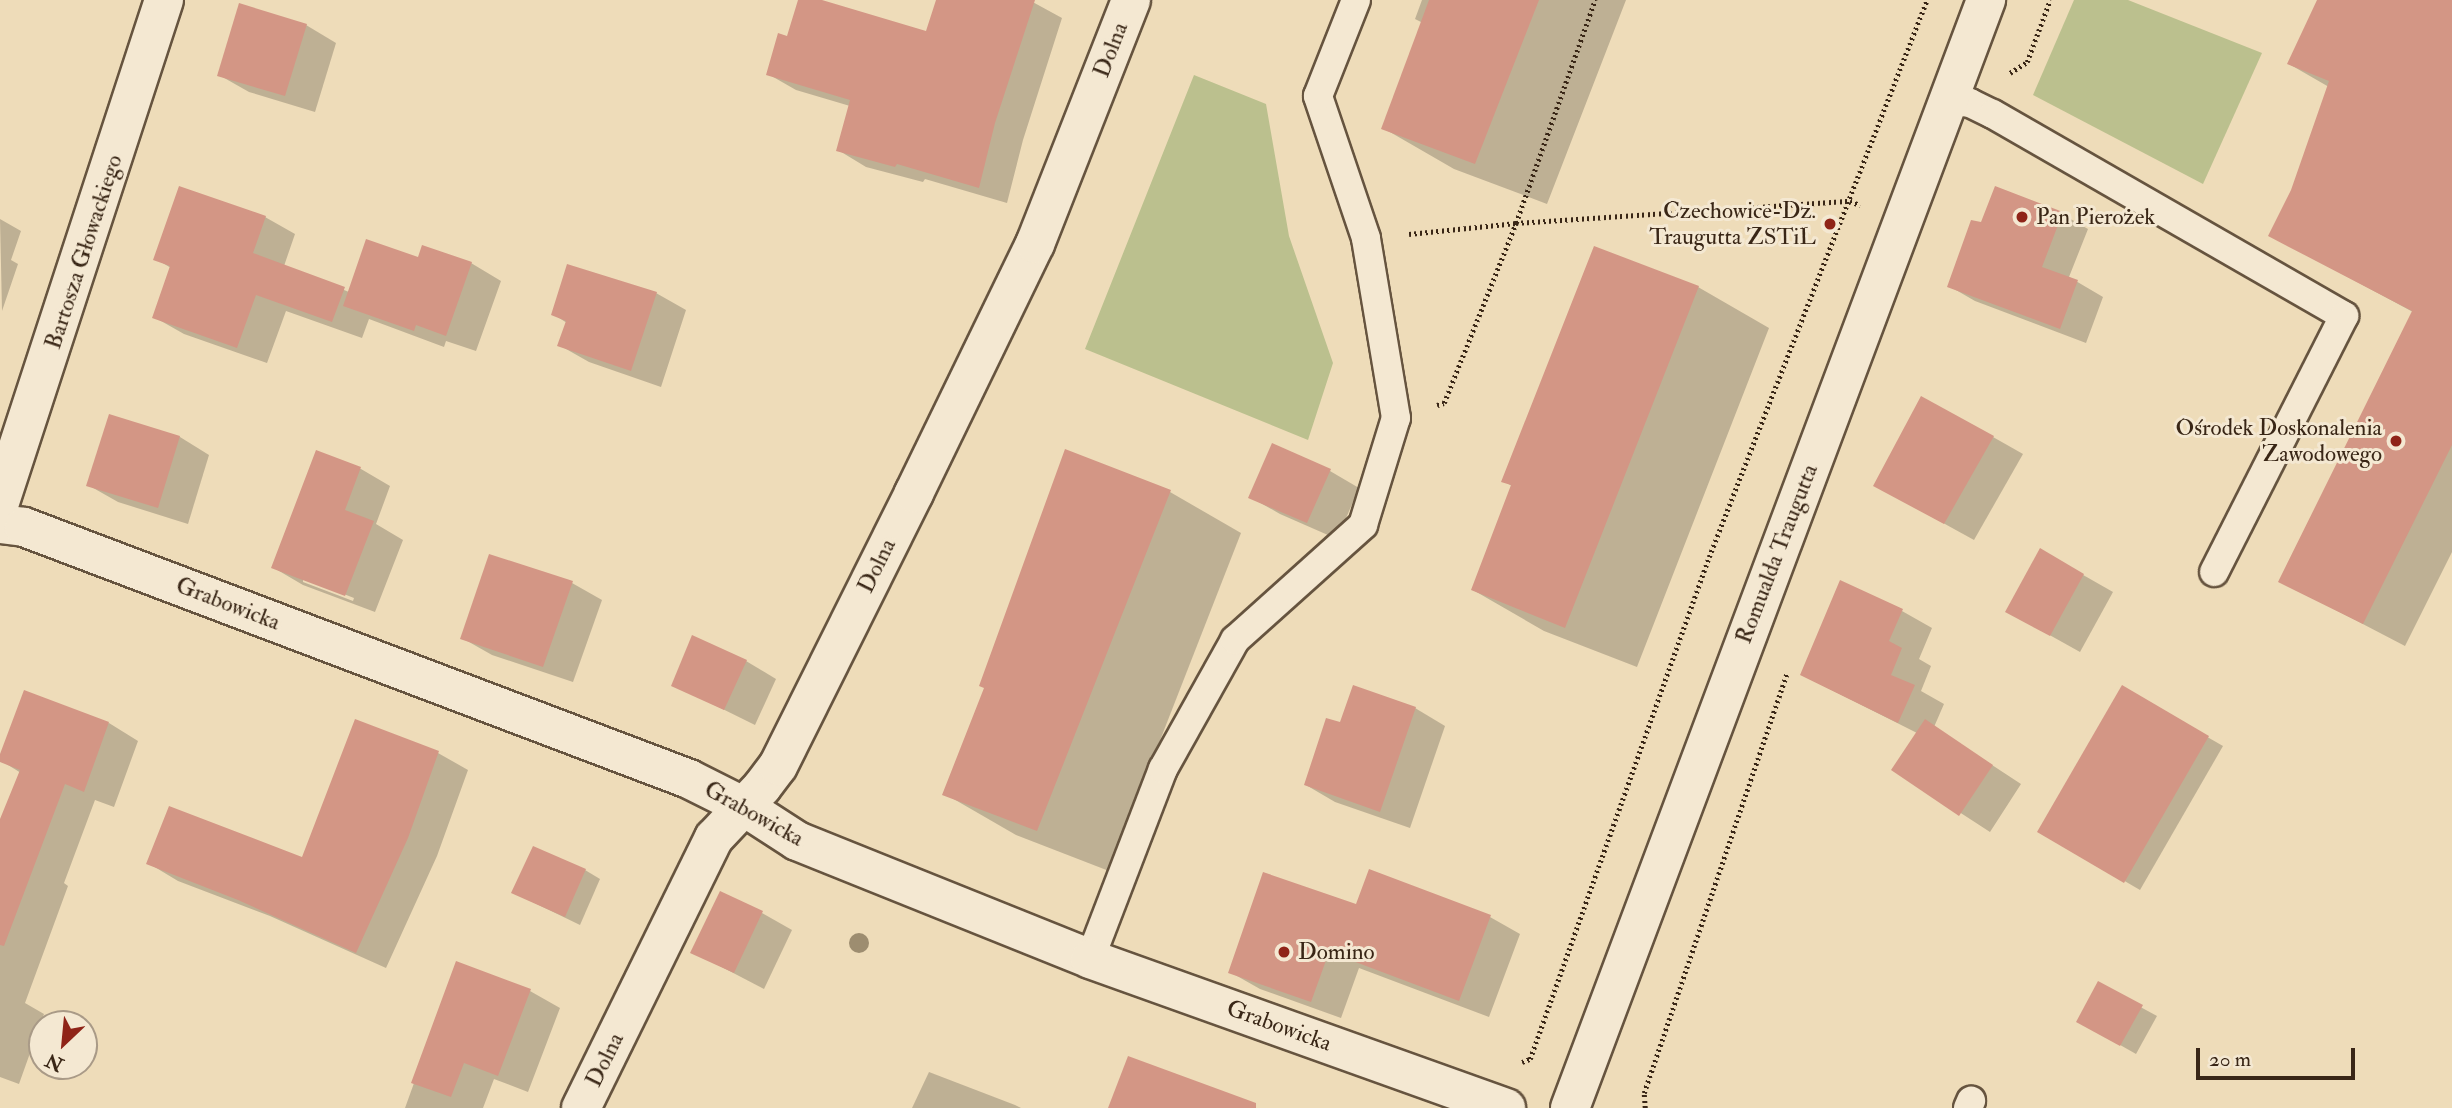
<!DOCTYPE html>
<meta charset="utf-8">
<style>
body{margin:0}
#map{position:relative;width:2452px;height:1108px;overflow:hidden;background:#eedcb9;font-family:"IM FELL Double Pica",serif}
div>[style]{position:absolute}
.green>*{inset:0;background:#bbc08e}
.shadow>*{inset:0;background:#0003}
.building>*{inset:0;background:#d39685}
.path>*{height:4.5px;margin-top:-2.25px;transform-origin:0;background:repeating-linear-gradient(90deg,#392616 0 2px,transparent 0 5.5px)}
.roads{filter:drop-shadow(2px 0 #66543f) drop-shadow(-2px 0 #66543f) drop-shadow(0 2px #66543f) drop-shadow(0 -2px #66543f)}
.lane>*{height:28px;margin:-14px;padding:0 14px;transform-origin:14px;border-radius:14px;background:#f4e8d2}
.street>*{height:38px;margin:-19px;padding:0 19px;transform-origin:19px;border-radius:19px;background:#f4e8d2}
.secondary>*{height:38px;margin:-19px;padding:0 19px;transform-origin:19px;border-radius:19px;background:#f4e8d2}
.trees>*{width:20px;height:20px;margin:-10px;border-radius:50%;background:#9d8d70}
.dots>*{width:19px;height:19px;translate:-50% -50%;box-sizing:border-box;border:4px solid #f4e8d2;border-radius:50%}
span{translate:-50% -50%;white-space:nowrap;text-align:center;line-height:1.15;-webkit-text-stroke:6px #f4e8d2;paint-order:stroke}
.street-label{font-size:23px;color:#392616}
.poi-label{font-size:23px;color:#392616}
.right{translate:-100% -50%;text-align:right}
.left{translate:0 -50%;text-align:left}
.north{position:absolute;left:28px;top:1010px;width:70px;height:70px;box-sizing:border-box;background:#f4e8d2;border:2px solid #a99a87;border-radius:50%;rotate:206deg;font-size:19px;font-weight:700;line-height:28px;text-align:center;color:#392616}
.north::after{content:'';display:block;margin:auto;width:24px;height:32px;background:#8f2418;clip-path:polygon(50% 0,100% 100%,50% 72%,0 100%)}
.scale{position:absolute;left:2196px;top:1048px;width:159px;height:32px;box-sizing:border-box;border:4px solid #392616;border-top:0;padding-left:9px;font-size:21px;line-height:24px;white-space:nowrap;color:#392616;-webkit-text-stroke:5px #f4e8d2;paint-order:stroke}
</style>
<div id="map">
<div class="green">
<i style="clip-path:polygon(2074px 0,2128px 0,2262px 53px,2203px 184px,2033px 95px)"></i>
<i style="clip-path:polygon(1194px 75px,1266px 104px,1289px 236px,1333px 363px,1308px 440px,1085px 349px)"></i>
</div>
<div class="shadow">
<i style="clip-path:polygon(800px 0,816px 0,927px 33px,938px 0,1029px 0,1062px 18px,1023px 140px,1007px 203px,925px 179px,923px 182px,866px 167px,838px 150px,850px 106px,796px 90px,768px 74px,788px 38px)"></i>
<i style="clip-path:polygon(1422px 0,1626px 0,1547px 204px,1454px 169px,1383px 128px,1423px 23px,1415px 19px)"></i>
<i style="clip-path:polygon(2319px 0,2452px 0,2452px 552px,2405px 646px,2280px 581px,2413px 312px,2270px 235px,2293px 191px,2329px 87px,2289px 64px)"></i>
<i style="clip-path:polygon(306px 25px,336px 43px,315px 112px,249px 92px,219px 75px)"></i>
<i style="clip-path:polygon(2062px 214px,2088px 229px,2069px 277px,2103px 297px,2086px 343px,1975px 301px,1949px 286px,1982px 225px)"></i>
<i style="clip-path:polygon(265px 217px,295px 234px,284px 266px,349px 292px,471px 263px,501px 281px,476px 351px,446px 341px,444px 347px,369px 319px,362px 338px,286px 311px,267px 363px,184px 334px,154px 317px,171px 268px,156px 259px)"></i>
<i style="clip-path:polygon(0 219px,21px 231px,11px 260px,18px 264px,2px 311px)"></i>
<i style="clip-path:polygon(1698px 287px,1769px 328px,1637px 667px,1544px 631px,1473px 590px,1512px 486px,1503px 481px)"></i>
<i style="clip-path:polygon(656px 293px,686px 310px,661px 387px,589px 362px,559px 345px,567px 323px,553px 314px)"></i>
<i style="clip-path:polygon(110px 416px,180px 437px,209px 455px,188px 524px,118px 502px,88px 485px)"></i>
<i style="clip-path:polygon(1993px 437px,2023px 454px,1974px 540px,1905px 502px)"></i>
<i style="clip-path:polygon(evenodd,318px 452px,361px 469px,390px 486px,376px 524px,403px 540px,375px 612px,303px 585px,274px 568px,318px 452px,303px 578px,354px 598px,353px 601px,303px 582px,303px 578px)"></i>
<i style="clip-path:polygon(1330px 471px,1359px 488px,1337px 539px,1280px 514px,1250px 497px)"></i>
<i style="clip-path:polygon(1170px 492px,1241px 533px,1109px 871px,1016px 835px,945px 794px)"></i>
<i style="clip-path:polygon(2041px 551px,2113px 592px,2080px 652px,2037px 628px)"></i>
<i style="clip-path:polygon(572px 583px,602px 600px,573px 682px,492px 655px,462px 638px)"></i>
<i style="clip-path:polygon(1902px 611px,1932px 628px,1919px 659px,1931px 666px,1921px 691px,1944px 704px,1934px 727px,2021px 784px,1990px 832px,1893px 769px,1917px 733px,1802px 675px)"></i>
<i style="clip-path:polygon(746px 661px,776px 679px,755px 725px,674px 685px)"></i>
<i style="clip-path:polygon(2122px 688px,2223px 746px,2140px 890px,2039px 831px)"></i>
<i style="clip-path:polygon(1415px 708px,1445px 726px,1410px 828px,1335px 802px,1306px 785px,1341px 724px)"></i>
<i style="clip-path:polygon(109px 723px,138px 741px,114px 807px,95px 800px,64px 883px,68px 886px,25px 1003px,44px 1014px,19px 1084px,0 1077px,0 824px,21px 773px,0 760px)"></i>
<i style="clip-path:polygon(438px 753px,468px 770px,437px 856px,386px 968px,270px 916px,178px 881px,148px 863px,303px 859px)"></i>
<i style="clip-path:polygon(585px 870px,600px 879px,580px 925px,514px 893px)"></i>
<i style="clip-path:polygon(1357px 906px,1490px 917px,1520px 934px,1489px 1017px,1359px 968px,1341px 1018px,1260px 989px,1230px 972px)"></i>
<i style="clip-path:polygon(762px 913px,792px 930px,764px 989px,693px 952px)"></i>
<i style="clip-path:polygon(457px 964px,530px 991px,560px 1008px,528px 1092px,494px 1079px,483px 1108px,405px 1108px)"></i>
<i style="clip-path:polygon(2098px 984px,2157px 1016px,2136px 1054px,2078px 1021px)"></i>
<i style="clip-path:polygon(929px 1072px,1015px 1105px,1021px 1108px,912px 1108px)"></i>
</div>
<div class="building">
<i style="clip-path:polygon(798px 0,822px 0,926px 31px,936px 0,1035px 0,995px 123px,979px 188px,897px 164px,895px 167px,836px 151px,850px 100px,766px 75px,778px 33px,787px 36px)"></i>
<i style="clip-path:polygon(1429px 0,1539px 0,1475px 164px,1381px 129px)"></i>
<i style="clip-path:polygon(2317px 0,2452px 0,2452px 445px,2363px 624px,2278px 582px,2412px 311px,2268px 236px,2291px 190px,2329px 81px,2287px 64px)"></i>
<i style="clip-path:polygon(239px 3px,307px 24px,285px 96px,217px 76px)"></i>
<i style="clip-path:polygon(179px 186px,266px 216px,253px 253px,345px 287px,332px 322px,256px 295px,237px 348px,152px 318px,170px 266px,153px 260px)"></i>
<i style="clip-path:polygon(1995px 186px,2063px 212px,2042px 267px,2078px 280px,2060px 329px,1947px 287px,1971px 220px,1981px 222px)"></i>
<i style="clip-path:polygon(366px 239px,418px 257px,422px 245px,472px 262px,446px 336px,416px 325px,414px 331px,343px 306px)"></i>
<i style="clip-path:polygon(1594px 246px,1699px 286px,1565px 628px,1471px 590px,1511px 485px,1501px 482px)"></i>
<i style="clip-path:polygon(567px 264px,657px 292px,631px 371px,557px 346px,566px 321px,551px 315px)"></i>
<i style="clip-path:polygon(1921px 396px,1994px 436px,1944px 524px,1873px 486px)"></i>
<i style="clip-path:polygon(109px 414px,180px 436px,158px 508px,86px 486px)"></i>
<i style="clip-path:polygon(1272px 443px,1331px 469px,1307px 523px,1248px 498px)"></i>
<i style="clip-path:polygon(1065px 449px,1171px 490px,1037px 831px,942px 795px,984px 688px,979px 686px)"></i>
<i style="clip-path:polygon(316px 450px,361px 467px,345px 510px,374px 521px,345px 596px,271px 568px)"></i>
<i style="clip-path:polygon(2040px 548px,2084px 574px,2050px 636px,2005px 612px)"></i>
<i style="clip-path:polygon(489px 554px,573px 581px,543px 667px,460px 639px)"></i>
<i style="clip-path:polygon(1840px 580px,1903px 609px,1889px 641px,1902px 648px,1891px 675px,1915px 685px,1898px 723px,1800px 675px)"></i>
<i style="clip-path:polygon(692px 635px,747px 660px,724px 710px,671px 686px)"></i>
<i style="clip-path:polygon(1353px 685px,1416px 707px,1380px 812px,1304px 785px,1326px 718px,1340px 722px)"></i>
<i style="clip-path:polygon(2122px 685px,2209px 736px,2124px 883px,2037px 832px)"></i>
<i style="clip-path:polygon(24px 690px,109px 722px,84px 792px,65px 784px,4px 946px,0 945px,0 819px,20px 770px,0 762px,0 754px)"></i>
<i style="clip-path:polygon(355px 719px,439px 751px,408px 838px,356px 953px,238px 900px,146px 864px,169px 806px,302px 857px)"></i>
<i style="clip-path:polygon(1925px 719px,1993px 765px,1959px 816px,1891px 770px)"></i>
<i style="clip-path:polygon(533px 846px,586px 869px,565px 917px,511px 893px)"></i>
<i style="clip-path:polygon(1369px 869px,1491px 915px,1459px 1001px,1329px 952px,1311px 1002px,1228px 973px,1263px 872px,1356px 904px)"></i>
<i style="clip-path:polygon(720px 891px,763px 911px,734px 973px,690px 953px)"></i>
<i style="clip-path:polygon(456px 961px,531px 989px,498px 1076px,464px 1063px,451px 1097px,411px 1083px)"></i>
<i style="clip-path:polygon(2098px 981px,2143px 1005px,2120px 1046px,2076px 1022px)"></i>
<i style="clip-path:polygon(1128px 1056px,1256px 1103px,1256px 1108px,1108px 1108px)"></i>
</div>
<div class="path">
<i style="left:2010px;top:73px;width:20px;rotate:-33deg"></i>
<i style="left:2027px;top:62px;width:66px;rotate:-69.6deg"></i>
<i style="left:1409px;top:234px;width:108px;rotate:-5.9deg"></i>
<i style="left:1516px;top:223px;width:335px;rotate:-3.8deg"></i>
<i style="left:1850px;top:201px;width:11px;rotate:22deg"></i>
<i style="left:1437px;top:405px;width:7px;rotate:-16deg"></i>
<i style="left:1444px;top:403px;width:194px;rotate:-68.2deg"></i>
<i style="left:1516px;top:223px;width:237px;rotate:-70.5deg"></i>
<i style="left:1522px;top:1062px;width:9px;rotate:-21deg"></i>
<i style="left:1530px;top:1059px;width:533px;rotate:-70.38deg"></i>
<i style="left:1709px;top:557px;width:598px;rotate:-68.63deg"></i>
<i style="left:1645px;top:1108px;width:15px;rotate:-94deg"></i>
<i style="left:1644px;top:1093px;width:443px;rotate:-71.2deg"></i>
</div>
<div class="roads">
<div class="lane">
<i style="left:1949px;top:101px;width:21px;rotate:5deg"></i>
<i style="left:1970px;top:103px;width:25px;rotate:26deg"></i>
<i style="left:1993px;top:114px;width:405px;rotate:29.9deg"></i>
<i style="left:2344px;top:316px;width:287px;rotate:116.9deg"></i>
<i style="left:1090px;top:959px;width:204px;rotate:-69deg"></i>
<i style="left:1163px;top:769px;width:148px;rotate:-60.8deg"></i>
<i style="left:1235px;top:640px;width:172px;rotate:-41.9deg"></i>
<i style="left:1363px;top:525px;width:112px;rotate:-72.9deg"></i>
<i style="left:1396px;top:418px;width:182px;rotate:-99.5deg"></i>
<i style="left:1366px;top:238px;width:150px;rotate:-108.7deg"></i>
<i style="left:1318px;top:96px;width:103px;rotate:-68.4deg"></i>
<i style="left:1968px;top:1108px;width:8px;rotate:-67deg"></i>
</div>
<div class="street">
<i style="left:0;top:502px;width:528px;rotate:-71.91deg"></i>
<i style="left:0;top:524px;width:24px;rotate:7deg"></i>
<i style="left:24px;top:527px;width:711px;rotate:20.75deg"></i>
<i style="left:689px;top:779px;width:60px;rotate:26.6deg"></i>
<i style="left:743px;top:806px;width:64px;rotate:32.9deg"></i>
<i style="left:797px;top:841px;width:316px;rotate:21.9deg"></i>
<i style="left:1090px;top:959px;width:442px;rotate:19.7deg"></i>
<i style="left:581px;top:1108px;width:301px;rotate:-63.8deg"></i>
<i style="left:714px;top:838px;width:70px;rotate:-46.7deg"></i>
<i style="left:762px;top:787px;width:26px;rotate:-53deg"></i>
<i style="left:778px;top:766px;width:305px;rotate:-63.5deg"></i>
<i style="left:914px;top:493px;width:277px;rotate:-64.1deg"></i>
<i style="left:1035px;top:244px;width:262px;rotate:-68.5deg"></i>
</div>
<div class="secondary">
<i style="left:1570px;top:1108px;width:1184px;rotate:-69.42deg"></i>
</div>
</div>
<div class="trees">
<i style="left:859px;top:943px"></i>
</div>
<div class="dots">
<i style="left:2022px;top:217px;background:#8f2418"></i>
<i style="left:1830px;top:224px;background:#8f2418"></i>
<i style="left:2396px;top:441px;background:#8f2418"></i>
<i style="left:1284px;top:952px;background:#8f2418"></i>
</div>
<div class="street-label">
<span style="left:1111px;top:50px;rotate:-69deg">Dolna</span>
<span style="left:84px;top:252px;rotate:-72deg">Bartosza Głowackiego</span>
<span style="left:1777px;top:554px;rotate:-69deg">Romualda Traugutta</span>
<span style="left:877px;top:566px;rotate:-64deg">Dolna</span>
<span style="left:228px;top:604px;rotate:21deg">Grabowicka</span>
<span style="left:754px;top:814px;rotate:29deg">Grabowicka</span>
<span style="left:1279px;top:1026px;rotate:20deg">Grabowicka</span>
<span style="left:605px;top:1060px;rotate:-64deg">Dolna</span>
</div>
<div class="poi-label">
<span class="right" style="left:1816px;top:224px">Czechowice-Dz.<br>Traugutta ZSTiL</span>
<span class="left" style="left:2036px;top:217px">Pan Pierożek</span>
<span class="right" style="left:2382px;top:441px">Ośrodek Doskonalenia<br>Zawodowego</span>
<span class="left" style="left:1298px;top:952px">Domino</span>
</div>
<div class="north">N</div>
<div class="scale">20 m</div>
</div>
